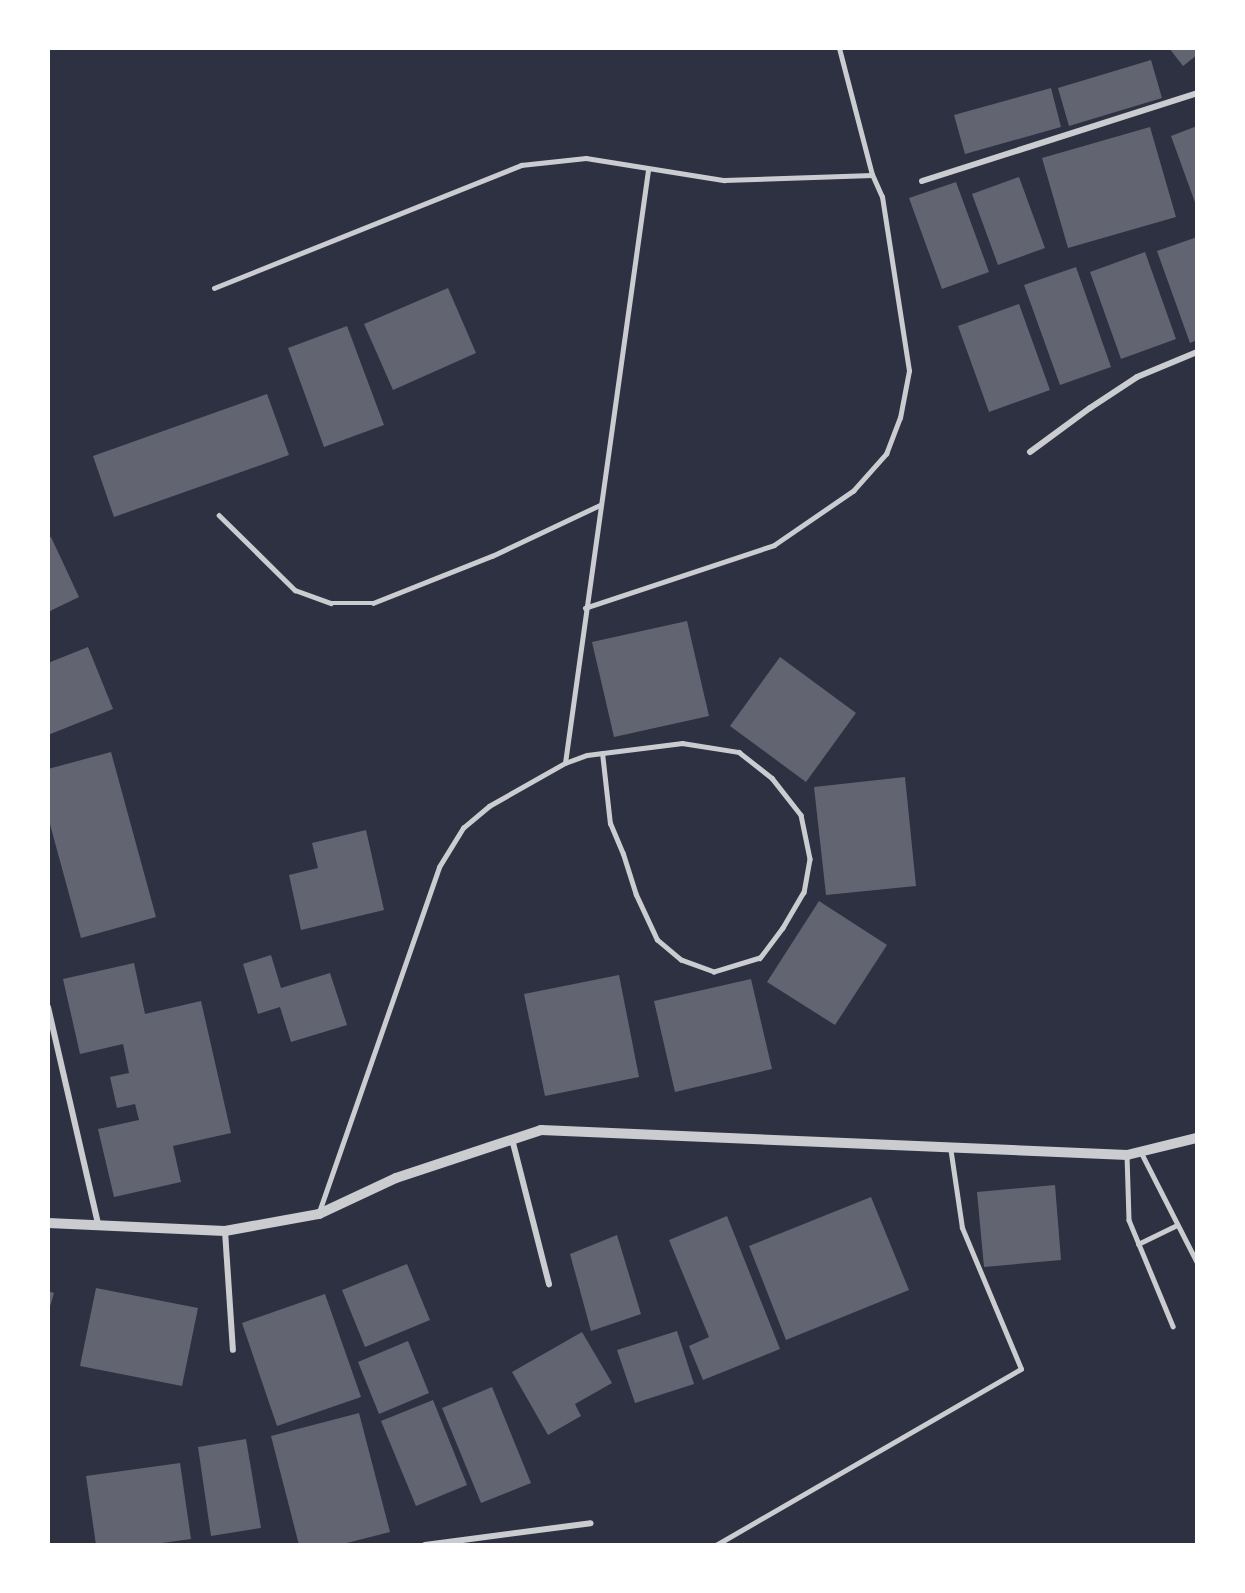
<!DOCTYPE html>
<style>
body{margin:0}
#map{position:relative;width:1245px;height:1593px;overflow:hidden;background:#2d3142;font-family:Raleway,sans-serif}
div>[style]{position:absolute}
.building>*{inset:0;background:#626471}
.service>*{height:4.5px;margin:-2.25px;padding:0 2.25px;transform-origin:2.25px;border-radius:2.25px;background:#caccd0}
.minor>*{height:6px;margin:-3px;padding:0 3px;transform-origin:3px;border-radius:3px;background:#caccd0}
.tertiary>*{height:10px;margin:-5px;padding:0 5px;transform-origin:5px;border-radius:5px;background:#caccd0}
span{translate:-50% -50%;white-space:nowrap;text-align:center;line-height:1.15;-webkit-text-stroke:4.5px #fff;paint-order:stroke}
.frame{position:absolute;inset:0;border:50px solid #fff;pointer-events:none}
</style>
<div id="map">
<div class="building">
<i style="clip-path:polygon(1169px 48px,1197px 48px,1197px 55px,1183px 66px)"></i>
<i style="clip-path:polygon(1151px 60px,1162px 98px,1069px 126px,1058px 88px)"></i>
<i style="clip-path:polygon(1051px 88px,1061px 127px,965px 154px,954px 115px)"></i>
<i style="clip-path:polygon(1197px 126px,1197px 208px,1171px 136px)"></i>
<i style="clip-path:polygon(1150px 127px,1176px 217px,1068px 248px,1042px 158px)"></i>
<i style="clip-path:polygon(1019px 177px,1045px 248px,998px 265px,972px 194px)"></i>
<i style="clip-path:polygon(956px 182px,989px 272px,942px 289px,909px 198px)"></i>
<i style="clip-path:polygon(1197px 237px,1197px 340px,1190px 343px,1157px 251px)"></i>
<i style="clip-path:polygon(1145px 252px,1176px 339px,1121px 359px,1090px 272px)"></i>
<i style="clip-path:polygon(1076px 267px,1111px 367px,1060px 385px,1024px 285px)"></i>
<i style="clip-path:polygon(448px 288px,476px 353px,393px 390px,364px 324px)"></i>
<i style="clip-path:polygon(1019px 304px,1050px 390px,989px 412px,958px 326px)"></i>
<i style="clip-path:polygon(347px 326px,384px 425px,324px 447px,288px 348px)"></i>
<i style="clip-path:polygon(267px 394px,289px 455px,114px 517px,93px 456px)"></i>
<i style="clip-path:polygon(51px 537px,79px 597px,48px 612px,48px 538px)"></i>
<i style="clip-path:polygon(687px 621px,709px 716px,614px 737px,592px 642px)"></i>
<i style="clip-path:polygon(88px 647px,113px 709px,48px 735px,48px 663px)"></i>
<i style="clip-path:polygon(780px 657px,856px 713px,806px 782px,730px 726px)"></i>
<i style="clip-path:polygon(111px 752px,156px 917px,81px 938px,48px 817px,48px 769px)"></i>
<i style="clip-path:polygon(905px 777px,916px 886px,826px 895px,814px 787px)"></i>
<i style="clip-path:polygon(366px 830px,384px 910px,301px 930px,289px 875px,318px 868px,312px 843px)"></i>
<i style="clip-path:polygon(819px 901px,887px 945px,835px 1025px,767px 982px)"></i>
<i style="clip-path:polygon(271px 955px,281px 988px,330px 973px,347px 1025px,291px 1042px,280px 1007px,258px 1014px,243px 964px)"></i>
<i style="clip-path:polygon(134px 963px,145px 1014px,201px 1001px,231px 1133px,173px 1146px,181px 1182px,114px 1197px,98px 1129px,139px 1120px,135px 1104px,117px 1108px,110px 1077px,129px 1073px,123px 1044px,80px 1054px,63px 979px)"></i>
<i style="clip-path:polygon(619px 975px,639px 1077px,545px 1096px,524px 994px)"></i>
<i style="clip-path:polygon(751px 979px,772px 1069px,675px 1092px,654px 1001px)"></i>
<i style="clip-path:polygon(1055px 1185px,1061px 1260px,984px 1267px,977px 1192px)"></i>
<i style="clip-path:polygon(871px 1197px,909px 1290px,786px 1340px,749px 1246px)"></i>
<i style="clip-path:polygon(727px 1216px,780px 1349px,703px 1380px,689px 1346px,709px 1337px,669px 1240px)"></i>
<i style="clip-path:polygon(617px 1235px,641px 1314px,591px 1331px,570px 1254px)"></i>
<i style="clip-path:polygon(407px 1264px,430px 1320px,365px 1347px,342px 1290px)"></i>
<i style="clip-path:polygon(96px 1288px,198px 1308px,182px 1386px,80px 1366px)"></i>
<i style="clip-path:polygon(48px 1291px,54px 1293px,49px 1310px,48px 1310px)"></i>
<i style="clip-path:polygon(325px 1294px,361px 1397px,277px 1426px,242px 1323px)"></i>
<i style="clip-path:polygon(677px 1331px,694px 1384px,635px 1403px,617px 1350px)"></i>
<i style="clip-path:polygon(582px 1332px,612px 1383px,575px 1404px,581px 1416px,548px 1435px,512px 1372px)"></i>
<i style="clip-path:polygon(408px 1341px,429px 1393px,379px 1414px,358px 1362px)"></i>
<i style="clip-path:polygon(492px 1387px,531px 1483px,481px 1503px,442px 1408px)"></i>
<i style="clip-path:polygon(433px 1400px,467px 1485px,416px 1506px,381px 1421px)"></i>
<i style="clip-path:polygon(359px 1413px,390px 1532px,339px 1545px,299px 1545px,271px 1436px)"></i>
<i style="clip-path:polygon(246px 1439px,261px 1528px,211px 1536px,198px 1447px)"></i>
<i style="clip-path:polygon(180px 1463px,191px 1539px,147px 1545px,96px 1545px,86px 1476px)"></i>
</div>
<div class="service">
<i style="left:214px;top:288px;width:331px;rotate:-21.8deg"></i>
<i style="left:521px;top:165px;width:65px;rotate:-6.1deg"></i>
<i style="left:586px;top:158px;width:140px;rotate:9.1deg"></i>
<i style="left:724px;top:180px;width:148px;rotate:-1.9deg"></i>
<i style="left:219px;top:515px;width:107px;rotate:44.6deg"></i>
<i style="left:295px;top:590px;width:38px;rotate:20deg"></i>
<i style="left:331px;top:603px;width:42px"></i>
<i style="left:373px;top:603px;width:128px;rotate:-21.6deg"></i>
<i style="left:492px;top:556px;width:119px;rotate:-25.3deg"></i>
<i style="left:585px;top:608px;width:199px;rotate:-18.4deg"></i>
<i style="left:774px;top:545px;width:96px;rotate:-34.4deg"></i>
<i style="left:853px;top:491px;width:50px;rotate:-48.3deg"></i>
<i style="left:886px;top:454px;width:39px;rotate:-69deg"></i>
<i style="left:900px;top:418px;width:48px;rotate:-79.2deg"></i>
<i style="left:909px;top:371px;width:176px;rotate:-98.8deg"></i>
<i style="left:882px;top:197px;width:24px;rotate:-114deg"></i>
<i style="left:872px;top:175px;width:131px;rotate:-104.6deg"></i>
<i style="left:565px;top:763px;width:23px;rotate:-20deg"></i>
<i style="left:587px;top:755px;width:96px;rotate:-7.2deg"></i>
<i style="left:682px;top:743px;width:58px;rotate:9deg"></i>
<i style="left:739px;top:752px;width:42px;rotate:38.2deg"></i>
<i style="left:772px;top:778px;width:47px;rotate:51.9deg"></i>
<i style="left:801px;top:815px;width:45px;rotate:78.4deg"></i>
<i style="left:810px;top:859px;width:34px;rotate:100deg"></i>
<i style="left:804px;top:892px;width:42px;rotate:120.3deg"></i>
<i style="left:783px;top:928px;width:38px;rotate:127deg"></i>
<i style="left:760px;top:958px;width:48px;rotate:163.1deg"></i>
<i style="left:714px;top:972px;width:35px;rotate:-160deg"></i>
<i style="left:681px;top:960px;width:31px;rotate:-140deg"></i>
<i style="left:657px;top:940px;width:50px;rotate:-115deg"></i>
<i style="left:636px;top:895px;width:43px;rotate:-107.6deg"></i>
<i style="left:623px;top:854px;width:33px;rotate:-113deg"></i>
<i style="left:610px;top:824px;width:71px;rotate:-96.4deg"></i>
<i style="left:1141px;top:1152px;width:123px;rotate:63deg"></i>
<i style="left:1127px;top:1155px;width:65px;rotate:88.2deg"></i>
<i style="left:1129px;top:1220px;width:115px;rotate:67.5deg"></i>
<i style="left:319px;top:1212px;width:365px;rotate:-70.8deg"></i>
<i style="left:439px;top:867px;width:46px;rotate:-58.4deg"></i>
<i style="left:463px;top:828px;width:34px;rotate:-40deg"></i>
<i style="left:489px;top:806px;width:87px;rotate:-29.5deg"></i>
<i style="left:565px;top:763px;width:599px;rotate:-82.03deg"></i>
<i style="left:1138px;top:1244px;width:43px;rotate:-26deg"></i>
<i style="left:716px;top:1545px;width:352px;rotate:-30deg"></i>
<i style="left:1021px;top:1369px;width:153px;rotate:-112.7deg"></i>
<i style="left:962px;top:1228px;width:82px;rotate:-98.4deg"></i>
</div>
<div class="minor">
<i style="left:922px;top:181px;width:289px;rotate:-17.7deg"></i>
<i style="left:1030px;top:452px;width:74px;rotate:-36.3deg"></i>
<i style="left:1090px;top:408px;width:56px;rotate:-33.4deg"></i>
<i style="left:1137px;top:377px;width:65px;rotate:-22.6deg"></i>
<i style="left:48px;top:1007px;width:223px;rotate:77deg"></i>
<i style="left:512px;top:1139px;width:150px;rotate:75.7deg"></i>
<i style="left:225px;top:1231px;width:119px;rotate:86.2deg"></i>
<i style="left:425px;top:1545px;width:167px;rotate:-7.5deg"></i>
</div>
<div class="tertiary">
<i style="left:48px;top:1223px;width:177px;rotate:2.6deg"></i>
<i style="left:225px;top:1231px;width:96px;rotate:-10.3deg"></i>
<i style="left:319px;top:1214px;width:85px;rotate:-25.1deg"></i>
<i style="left:396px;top:1178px;width:153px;rotate:-18.3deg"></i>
<i style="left:541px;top:1130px;width:587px;rotate:2.44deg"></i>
<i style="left:1127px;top:1155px;width:72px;rotate:-13.7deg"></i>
</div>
<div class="frame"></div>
</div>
